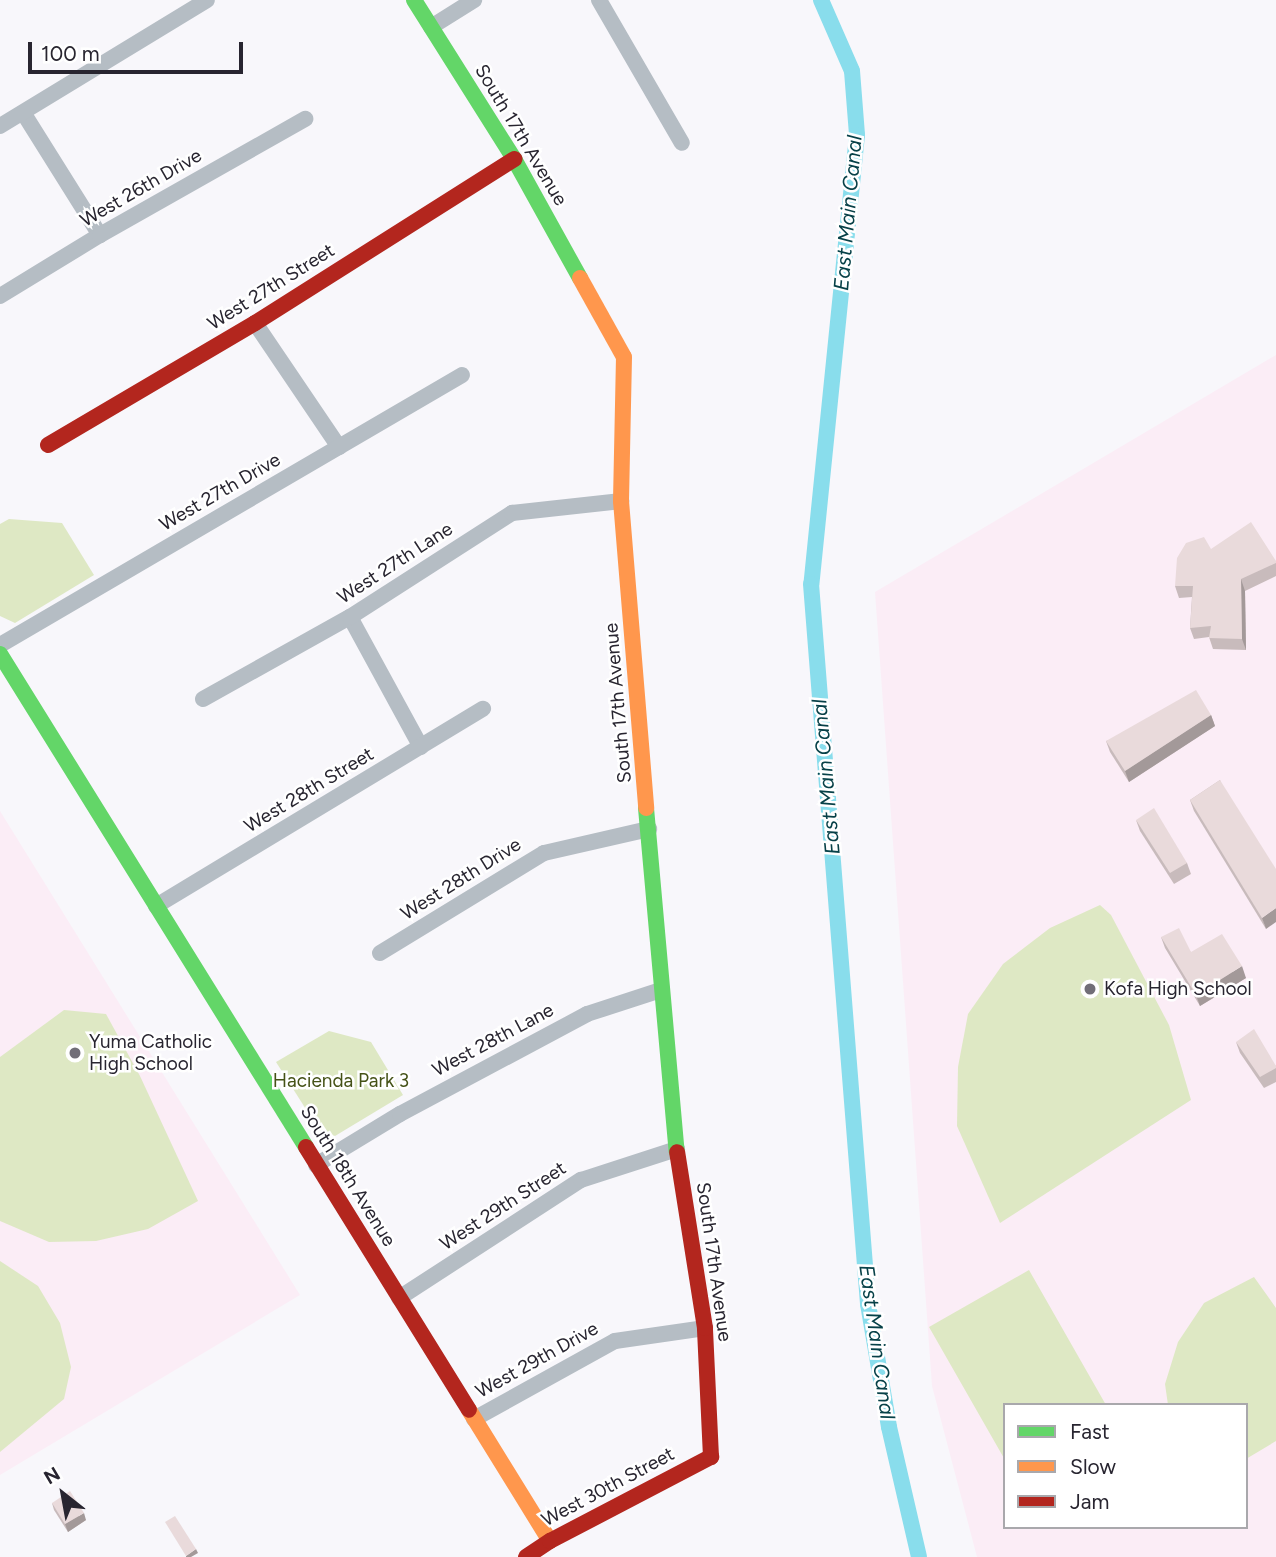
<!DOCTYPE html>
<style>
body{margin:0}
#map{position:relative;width:1276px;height:1557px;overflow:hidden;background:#f8f7fb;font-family:Figtree,sans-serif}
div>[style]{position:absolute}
.education>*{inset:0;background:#fbedf6}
.green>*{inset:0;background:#dee8c4}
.canal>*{height:16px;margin:-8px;padding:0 8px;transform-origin:8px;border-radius:8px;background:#89ddec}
.street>*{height:16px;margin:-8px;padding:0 8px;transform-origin:8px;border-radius:8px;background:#b5bdc4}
.fast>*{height:16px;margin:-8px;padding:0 8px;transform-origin:8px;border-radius:8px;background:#63d668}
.slow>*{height:16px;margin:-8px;padding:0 8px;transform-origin:8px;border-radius:8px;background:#ff974d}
.jam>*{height:16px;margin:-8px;padding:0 8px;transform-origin:8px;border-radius:8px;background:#b3261e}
.wall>*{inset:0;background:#c8bbbc}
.shaded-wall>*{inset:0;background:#a39999}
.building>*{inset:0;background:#e9dadb}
.dots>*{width:19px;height:19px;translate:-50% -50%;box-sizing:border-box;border:4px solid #fff;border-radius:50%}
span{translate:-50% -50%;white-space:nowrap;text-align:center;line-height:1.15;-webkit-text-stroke:5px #fff;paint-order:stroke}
.street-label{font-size:19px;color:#282530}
.poi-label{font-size:19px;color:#282530}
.left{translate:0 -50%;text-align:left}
.park-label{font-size:19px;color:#455217}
.water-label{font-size:21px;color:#074148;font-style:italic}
.legend{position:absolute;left:1003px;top:1403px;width:245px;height:126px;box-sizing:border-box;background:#fff;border:2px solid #a9a8ac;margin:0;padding:9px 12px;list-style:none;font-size:21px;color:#282530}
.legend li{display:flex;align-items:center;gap:14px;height:35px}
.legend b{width:35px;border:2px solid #a9a8ac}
.north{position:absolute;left:28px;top:1459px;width:70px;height:70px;-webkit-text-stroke:5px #fff;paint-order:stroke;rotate:329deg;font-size:19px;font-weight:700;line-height:28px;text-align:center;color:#282530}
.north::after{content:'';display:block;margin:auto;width:24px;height:32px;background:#282530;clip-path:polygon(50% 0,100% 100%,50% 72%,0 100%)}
.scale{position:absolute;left:28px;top:42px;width:215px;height:32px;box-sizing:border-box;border:4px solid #282530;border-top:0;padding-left:9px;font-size:21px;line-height:24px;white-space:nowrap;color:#282530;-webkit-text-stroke:5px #fff;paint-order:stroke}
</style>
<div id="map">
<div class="education">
<i style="clip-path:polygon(evenodd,1276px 355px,1276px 1557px,977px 1557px,932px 1386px,875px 592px,1276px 355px,1005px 1405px,1246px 1405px,1246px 1527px,1005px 1527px,1005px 1405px)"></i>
<i style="clip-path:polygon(0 811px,300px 1295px,0 1475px)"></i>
</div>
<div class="green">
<i style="clip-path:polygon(9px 519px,62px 523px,94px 575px,15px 623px,0 616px,0 524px)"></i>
<i style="clip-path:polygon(1100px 905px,1111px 915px,1169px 1025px,1191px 1100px,1000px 1223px,957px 1126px,958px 1067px,968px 1014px,1003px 964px,1050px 928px)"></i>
<i style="clip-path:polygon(64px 1010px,106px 1014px,140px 1076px,198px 1201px,148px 1229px,96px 1241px,49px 1242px,0 1221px,0 1057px)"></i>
<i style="clip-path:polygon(329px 1031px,371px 1042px,403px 1095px,335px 1136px,321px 1133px,276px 1062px)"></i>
<i style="clip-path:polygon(0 1261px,38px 1286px,60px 1323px,71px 1367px,64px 1399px,0 1452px)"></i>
<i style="clip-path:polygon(1029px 1270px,1106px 1405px,1005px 1405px,1005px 1460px,929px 1327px)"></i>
<i style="clip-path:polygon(1254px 1277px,1276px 1308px,1276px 1441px,1246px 1459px,1246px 1405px,1168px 1405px,1165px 1384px,1178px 1342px,1204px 1303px)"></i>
</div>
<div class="canal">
<i style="left:821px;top:0;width:77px;rotate:66.4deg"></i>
<i style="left:852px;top:71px;width:64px;rotate:85.5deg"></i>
<i style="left:857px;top:135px;width:451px;rotate:95.8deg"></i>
<i style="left:811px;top:584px;width:722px;rotate:85.47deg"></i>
<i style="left:868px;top:1304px;width:125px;rotate:80.3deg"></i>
<i style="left:889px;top:1427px;width:133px;rotate:77deg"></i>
</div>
<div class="street">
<i style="left:599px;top:0;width:165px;rotate:59.9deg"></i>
<i style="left:431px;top:27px;width:51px;rotate:-32.1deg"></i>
<i style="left:24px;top:114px;width:143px;rotate:57.9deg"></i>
<i style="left:0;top:126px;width:242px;rotate:-31.3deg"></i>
<i style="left:0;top:296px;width:117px;rotate:-31.4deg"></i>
<i style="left:100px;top:235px;width:236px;rotate:-29.5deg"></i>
<i style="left:255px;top:323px;width:150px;rotate:55.9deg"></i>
<i style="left:350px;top:617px;width:148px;rotate:61.4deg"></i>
<i style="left:0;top:645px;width:535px;rotate:-30.3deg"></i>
<i style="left:203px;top:699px;width:168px;rotate:-29.2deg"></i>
<i style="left:350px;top:617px;width:193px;rotate:-32.7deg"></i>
<i style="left:512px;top:513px;width:110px;rotate:-6.3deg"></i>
<i style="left:156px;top:906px;width:382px;rotate:-31.1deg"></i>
<i style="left:380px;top:953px;width:192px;rotate:-31.4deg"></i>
<i style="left:544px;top:853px;width:108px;rotate:-12.9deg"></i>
<i style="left:316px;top:1165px;width:98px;rotate:-31.3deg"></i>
<i style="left:400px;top:1114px;width:212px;rotate:-28.1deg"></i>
<i style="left:587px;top:1014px;width:78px;rotate:-18deg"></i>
<i style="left:399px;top:1298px;width:217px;rotate:-33deg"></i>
<i style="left:581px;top:1180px;width:101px;rotate:-17.9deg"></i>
<i style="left:474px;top:1419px;width:161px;rotate:-29deg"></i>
<i style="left:615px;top:1341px;width:91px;rotate:-8.2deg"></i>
</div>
<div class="fast">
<i style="left:414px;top:0;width:188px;rotate:57.8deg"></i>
<i style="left:514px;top:159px;width:136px;rotate:61deg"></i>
<i style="left:0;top:654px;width:580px;rotate:58.17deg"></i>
<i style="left:646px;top:808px;width:345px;rotate:84.9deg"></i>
</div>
<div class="slow">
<i style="left:580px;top:278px;width:90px;rotate:60.9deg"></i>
<i style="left:624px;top:357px;width:144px;rotate:91.2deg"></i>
<i style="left:621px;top:501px;width:308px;rotate:85.3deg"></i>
<i style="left:469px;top:1410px;width:154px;rotate:58.3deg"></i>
</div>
<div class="jam">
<i style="left:48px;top:445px;width:240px;rotate:-30.5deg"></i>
<i style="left:255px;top:323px;width:307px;rotate:-32.3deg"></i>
<i style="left:306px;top:1147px;width:309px;rotate:58.2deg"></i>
<i style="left:526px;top:1557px;width:29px;rotate:-34deg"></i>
<i style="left:550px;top:1541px;width:182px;rotate:-27.6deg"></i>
<i style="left:711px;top:1457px;width:129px;rotate:-92.7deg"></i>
<i style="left:705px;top:1328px;width:178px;rotate:-99deg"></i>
</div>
<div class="wall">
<i style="clip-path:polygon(1211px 549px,1276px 561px,1276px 576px,1245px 591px,1246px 650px,1213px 649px,1209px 637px,1194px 639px,1190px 628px,1192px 597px,1179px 598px,1175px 586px)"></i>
<i style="clip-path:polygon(1211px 715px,1215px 726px,1129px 782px,1110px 752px,1106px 741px)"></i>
<i style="clip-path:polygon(1220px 780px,1266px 929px,1194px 811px,1190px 800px)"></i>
<i style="clip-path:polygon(1136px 820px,1187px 863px,1191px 874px,1174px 884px,1140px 831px)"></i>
<i style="clip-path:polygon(1161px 937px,1191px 952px,1246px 978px,1200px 1006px,1165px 948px)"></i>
<i style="clip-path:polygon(1236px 1042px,1276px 1066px,1276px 1082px,1264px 1088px,1240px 1053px)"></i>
<i style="clip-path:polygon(52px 1503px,86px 1520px,68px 1532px,54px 1510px)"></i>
</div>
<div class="shaded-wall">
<i style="clip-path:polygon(1241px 579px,1245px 591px,1246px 650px,1242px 639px)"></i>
<i style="clip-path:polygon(1211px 715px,1215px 726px,1129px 782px,1125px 771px)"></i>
<i style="clip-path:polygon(1276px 908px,1276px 922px,1266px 929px,1262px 918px)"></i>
<i style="clip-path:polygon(1242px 966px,1246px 978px,1200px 1006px,1196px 995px)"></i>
<i style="clip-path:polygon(84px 1513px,86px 1520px,68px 1532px,65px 1524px)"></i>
<i style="clip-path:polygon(196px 1549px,198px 1553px,191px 1557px,186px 1557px,186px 1556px)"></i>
</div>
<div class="building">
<i style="clip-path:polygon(1251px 522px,1276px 561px,1276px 563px,1241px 579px,1242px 639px,1209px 638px,1211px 626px,1190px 628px,1193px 586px,1175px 586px,1177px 558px,1186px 543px,1204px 537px,1211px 549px)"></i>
<i style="clip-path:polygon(1196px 690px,1211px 715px,1125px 771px,1106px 741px)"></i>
<i style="clip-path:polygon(1220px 780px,1276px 869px,1276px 908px,1262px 918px,1190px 800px)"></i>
<i style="clip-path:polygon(1154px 808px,1187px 863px,1170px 873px,1136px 820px)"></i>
<i style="clip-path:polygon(1179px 928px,1191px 952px,1222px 934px,1242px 966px,1196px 995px,1161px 937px)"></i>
<i style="clip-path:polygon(1254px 1029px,1276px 1066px,1276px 1068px,1260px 1077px,1236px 1042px)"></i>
<i style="clip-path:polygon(70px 1491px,84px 1513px,65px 1524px,52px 1503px)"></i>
<i style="clip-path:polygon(175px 1516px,196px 1549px,186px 1556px,165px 1522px)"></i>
</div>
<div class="dots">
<i style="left:1090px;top:989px;background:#716e77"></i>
<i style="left:75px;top:1053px;background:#716e77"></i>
</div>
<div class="street-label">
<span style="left:521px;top:135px;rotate:59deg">South 17th Avenue</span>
<span style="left:141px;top:188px;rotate:-30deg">West 26th Drive</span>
<span style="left:271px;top:287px;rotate:-32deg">West 27th Street</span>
<span style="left:220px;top:492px;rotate:-30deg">West 27th Drive</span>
<span style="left:395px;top:563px;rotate:-33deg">West 27th Lane</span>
<span style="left:618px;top:703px;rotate:-95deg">South 17th Avenue</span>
<span style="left:309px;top:790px;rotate:-31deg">West 28th Street</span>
<span style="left:461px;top:879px;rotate:-32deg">West 28th Drive</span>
<span style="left:493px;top:1040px;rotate:-28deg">West 28th Lane</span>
<span style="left:348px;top:1176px;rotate:58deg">South 18th Avenue</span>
<span style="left:503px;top:1206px;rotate:-33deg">West 29th Street</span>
<span style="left:714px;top:1262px;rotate:82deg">South 17th Avenue</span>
<span style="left:537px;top:1360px;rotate:-29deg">West 29th Drive</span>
<span style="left:608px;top:1487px;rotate:-28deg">West 30th Street</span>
</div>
<div class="poi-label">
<span class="left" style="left:1104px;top:989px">Kofa High School</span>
<span class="left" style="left:89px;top:1053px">Yuma Catholic<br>High School</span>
</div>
<div class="park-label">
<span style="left:341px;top:1081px">Hacienda Park 3</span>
</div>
<div class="water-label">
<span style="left:848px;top:213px;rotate:-85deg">East Main Canal</span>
<span style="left:826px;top:777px;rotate:-95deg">East Main Canal</span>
<span style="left:877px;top:1342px;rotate:82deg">East Main Canal</span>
</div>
<ul class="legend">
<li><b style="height:9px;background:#63d668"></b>Fast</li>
<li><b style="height:9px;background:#ff974d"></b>Slow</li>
<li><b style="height:9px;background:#b3261e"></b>Jam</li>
</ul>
<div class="north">N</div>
<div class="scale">100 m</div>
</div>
